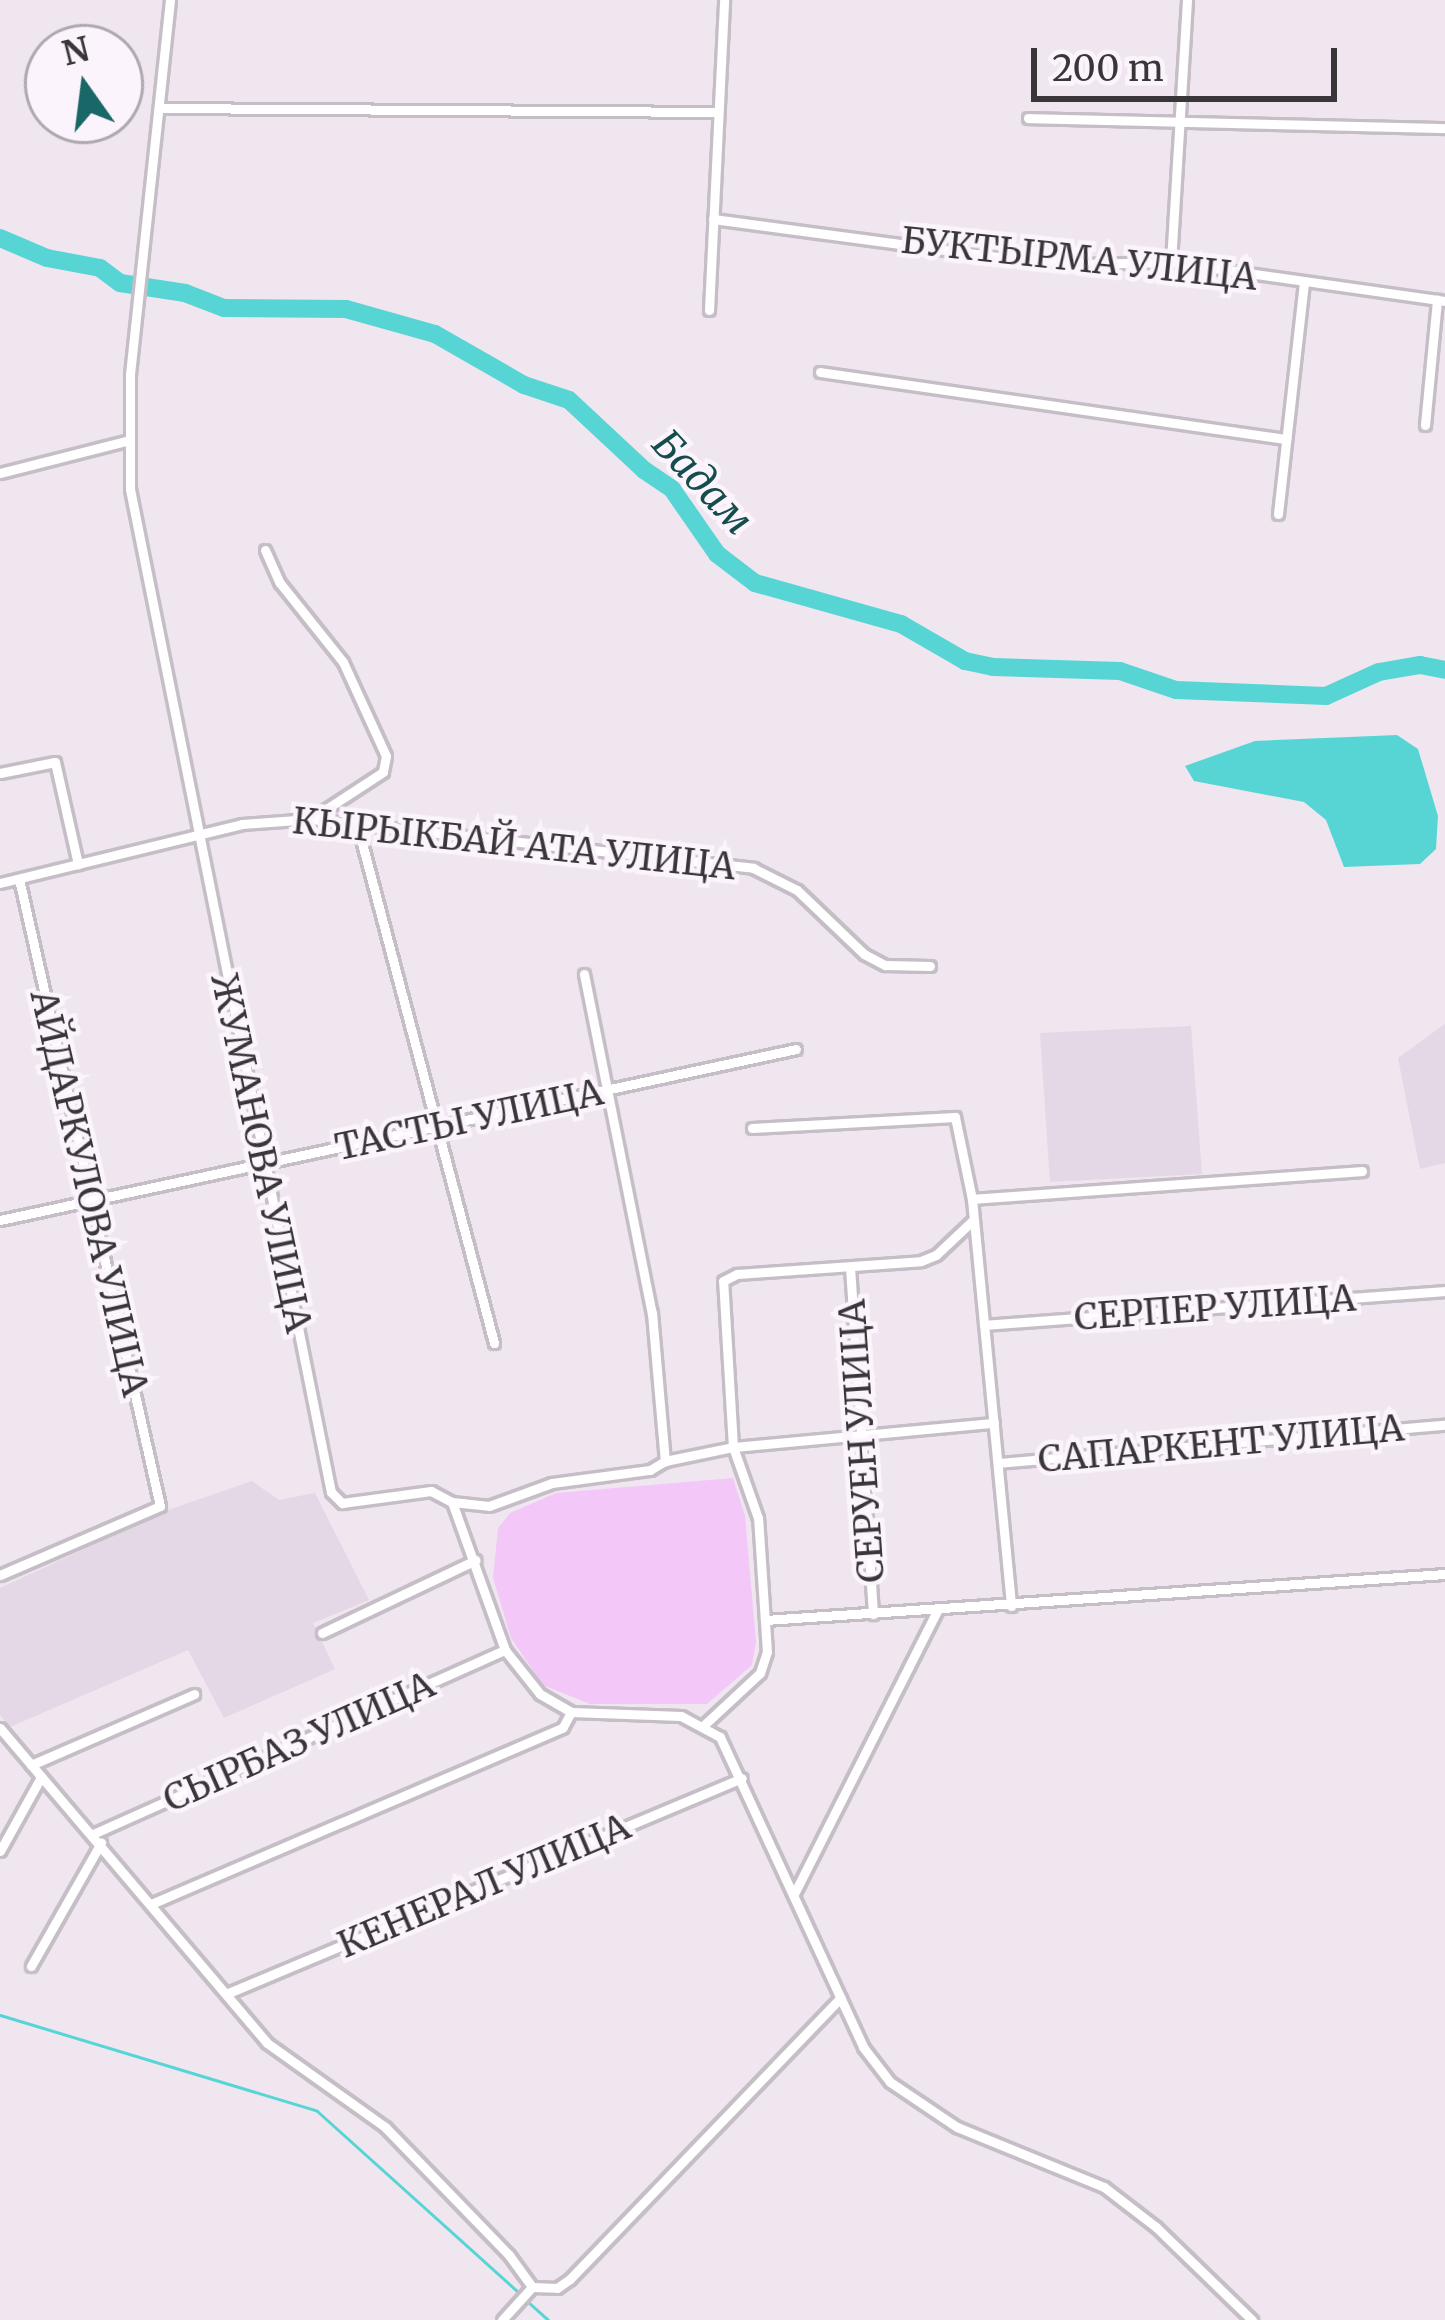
<!DOCTYPE html>
<meta charset="utf-8">
<style>
body{margin:0}
#map{position:relative;width:1445px;height:2320px;overflow:hidden;background:#efe6f0;font-family:Merriweather,serif}
div>[style]{position:absolute}
.built>*{inset:0;background:#e4d7e6}
.green>*{inset:0;background:#f3c8f9}
.water>*{inset:0;background:#57d5d4}
.stream>*{height:3px;margin:-1.5px;padding:0 1.5px;transform-origin:1.5px;border-radius:1.5px;background:#57d5d4}
.river>*{height:18px;margin:-9px;padding:0 9px;transform-origin:9px;border-radius:9px;background:#57d5d4}
.roads{filter:drop-shadow(3px 0 #c6bec7) drop-shadow(-3px 0 #c6bec7) drop-shadow(0 3px #c6bec7) drop-shadow(0 -3px #c6bec7)}
.street>*{height:9px;margin:-4.5px;padding:0 4.5px;transform-origin:4.5px;border-radius:4.5px;background:#fff}
span{translate:-50% -50%;white-space:nowrap;text-align:center;line-height:1.15;-webkit-text-stroke:9px #fcf4fd;paint-order:stroke}
.street-label{font-size:36px;color:#393639}
.water-label{font-size:39px;color:#154c4c;font-style:italic}
.north{position:absolute;left:24px;top:24px;width:120px;height:120px;box-sizing:border-box;background:#fcf4fd;border:3px solid #aea8af;border-radius:50%;rotate:346deg;font-size:33px;font-weight:700;line-height:48px;text-align:center;color:#393639}
.north::after{content:'';display:block;margin:auto;width:42px;height:54px;background:#196767;clip-path:polygon(50% 0,100% 100%,50% 72%,0 100%)}
.scale{position:absolute;left:1031px;top:48px;width:306px;height:54px;box-sizing:border-box;border:6px solid #393639;border-top:0;padding-left:15px;font-size:36px;line-height:42px;white-space:nowrap;color:#393639;-webkit-text-stroke:9px #fcf4fd;paint-order:stroke}
</style>
<div id="map">
<div class="built">
<i style="clip-path:polygon(1445px 1024px,1445px 1163px,1420px 1169px,1398px 1058px)"></i>
<i style="clip-path:polygon(1191px 1026px,1202px 1174px,1050px 1182px,1040px 1033px)"></i>
<i style="clip-path:polygon(252px 1481px,279px 1500px,315px 1493px,369px 1600px,313px 1623px,335px 1669px,224px 1718px,188px 1650px,10px 1727px,0 1715px,0 1588px,171px 1509px)"></i>
</div>
<div class="green">
<i style="clip-path:polygon(733px 1478px,745px 1516px,756px 1642px,752px 1665px,707px 1704px,590px 1704px,543px 1685px,511px 1638px,493px 1578px,498px 1528px,510px 1513px,556px 1493px)"></i>
</div>
<div class="water">
<i style="clip-path:polygon(1397px 735px,1418px 749px,1438px 816px,1436px 849px,1420px 864px,1344px 867px,1326px 820px,1304px 802px,1194px 781px,1185px 766px,1255px 741px)"></i>
</div>
<div class="stream">
<i style="left:0;top:2015px;width:331px;rotate:16.8deg"></i>
<i style="left:317px;top:2111px;width:273px;rotate:42deg"></i>
<i style="left:527px;top:2301px;width:28px;rotate:42deg"></i>
</div>
<div class="river">
<i style="left:0;top:238px;width:51px;rotate:23.1deg"></i>
<i style="left:47px;top:258px;width:54px;rotate:10.7deg"></i>
<i style="left:100px;top:268px;width:25px;rotate:37deg"></i>
<i style="left:120px;top:283px;width:66px;rotate:8.7deg"></i>
<i style="left:185px;top:293px;width:42px;rotate:21deg"></i>
<i style="left:224px;top:308px;width:122px;rotate:0.5deg"></i>
<i style="left:346px;top:309px;width:92px;rotate:15.7deg"></i>
<i style="left:435px;top:334px;width:103px;rotate:29.8deg"></i>
<i style="left:524px;top:385px;width:47px;rotate:18.4deg"></i>
<i style="left:569px;top:400px;width:103px;rotate:43deg"></i>
<i style="left:644px;top:470px;width:34px;rotate:34deg"></i>
<i style="left:672px;top:489px;width:79px;rotate:55.3deg"></i>
<i style="left:717px;top:554px;width:48px;rotate:37.3deg"></i>
<i style="left:755px;top:583px;width:152px;rotate:15.7deg"></i>
<i style="left:901px;top:624px;width:74px;rotate:30deg"></i>
<i style="left:965px;top:661px;width:29px;rotate:12deg"></i>
<i style="left:993px;top:667px;width:127px;rotate:1.8deg"></i>
<i style="left:1120px;top:671px;width:59px;rotate:18.7deg"></i>
<i style="left:1176px;top:690px;width:150px;rotate:2.3deg"></i>
<i style="left:1326px;top:696px;width:58px;rotate:-24.4deg"></i>
<i style="left:1379px;top:672px;width:42px;rotate:-9.7deg"></i>
<i style="left:1420px;top:665px;width:25px;rotate:11deg"></i>
</div>
<div class="roads">
<div class="street">
<i style="left:170px;top:0;width:378px;rotate:96.1deg"></i>
<i style="left:130px;top:376px;width:113px;rotate:90deg"></i>
<i style="left:130px;top:489px;width:1023px;rotate:78.67deg"></i>
<i style="left:331px;top:1492px;width:16px;rotate:45deg"></i>
<i style="left:342px;top:1503px;width:90px;rotate:-7.7deg"></i>
<i style="left:431px;top:1491px;width:24px;rotate:28deg"></i>
<i style="left:452px;top:1502px;width:157px;rotate:70.3deg"></i>
<i style="left:505px;top:1650px;width:56px;rotate:51.5deg"></i>
<i style="left:540px;top:1694px;width:36px;rotate:30deg"></i>
<i style="left:571px;top:1712px;width:110px;rotate:2.1deg"></i>
<i style="left:681px;top:1716px;width:44px;rotate:28.3deg"></i>
<i style="left:720px;top:1737px;width:341px;rotate:65.2deg"></i>
<i style="left:863px;top:2047px;width:44px;rotate:52.4deg"></i>
<i style="left:890px;top:2082px;width:81px;rotate:33.9deg"></i>
<i style="left:957px;top:2127px;width:159px;rotate:22.2deg"></i>
<i style="left:1104px;top:2187px;width:66px;rotate:37.6deg"></i>
<i style="left:1156px;top:2227px;width:134px;rotate:44.1deg"></i>
<i style="left:159px;top:108px;width:559px;rotate:0.41deg"></i>
<i style="left:1028px;top:118px;width:417px;rotate:1.4deg"></i>
<i style="left:713px;top:219px;width:287px;rotate:7.6deg"></i>
<i style="left:997px;top:257px;width:86px;rotate:4.7deg"></i>
<i style="left:1083px;top:264px;width:88px;rotate:-1.3deg"></i>
<i style="left:1171px;top:262px;width:277px;rotate:8.1deg"></i>
<i style="left:1171px;top:262px;width:262px;rotate:-86.5deg"></i>
<i style="left:709px;top:310px;width:310px;rotate:-87.2deg"></i>
<i style="left:820px;top:372px;width:471px;rotate:8.2deg"></i>
<i style="left:1425px;top:425px;width:126px;rotate:-84.5deg"></i>
<i style="left:0;top:473px;width:130px;rotate:-14.3deg"></i>
<i style="left:1278px;top:514px;width:233px;rotate:-83.6deg"></i>
<i style="left:265px;top:550px;width:36px;rotate:66deg"></i>
<i style="left:280px;top:583px;width:101px;rotate:51.4deg"></i>
<i style="left:343px;top:662px;width:103px;rotate:65.4deg"></i>
<i style="left:386px;top:756px;width:16px;rotate:101deg"></i>
<i style="left:383px;top:772px;width:86px;rotate:146.9deg"></i>
<i style="left:0;top:773px;width:56px;rotate:-11.3deg"></i>
<i style="left:55px;top:762px;width:105px;rotate:77.3deg"></i>
<i style="left:357px;top:824px;width:537px;rotate:75.21deg"></i>
<i style="left:0;top:883px;width:249px;rotate:-13.7deg"></i>
<i style="left:242px;top:824px;width:69px;rotate:-4.1deg"></i>
<i style="left:311px;top:819px;width:445px;rotate:6.3deg"></i>
<i style="left:753px;top:868px;width:49px;rotate:26.6deg"></i>
<i style="left:797px;top:890px;width:93px;rotate:43.7deg"></i>
<i style="left:864px;top:954px;width:24px;rotate:28deg"></i>
<i style="left:885px;top:965px;width:45px;rotate:1.3deg"></i>
<i style="left:584px;top:974px;width:346px;rotate:78.7deg"></i>
<i style="left:652px;top:1313px;width:149px;rotate:85deg"></i>
<i style="left:752px;top:1128px;width:203px;rotate:-3.1deg"></i>
<i style="left:955px;top:1117px;width:84px;rotate:78.3deg"></i>
<i style="left:972px;top:1199px;width:409px;rotate:84.5deg"></i>
<i style="left:972px;top:1199px;width:391px;rotate:-4.1deg"></i>
<i style="left:0;top:1220px;width:814px;rotate:-12.12deg"></i>
<i style="left:850px;top:1267px;width:348px;rotate:86.2deg"></i>
<i style="left:984px;top:1325px;width:462px;rotate:-4.2deg"></i>
<i style="left:998px;top:1463px;width:449px;rotate:-4.9deg"></i>
<i style="left:452px;top:1502px;width:37px;rotate:6deg"></i>
<i style="left:489px;top:1506px;width:67px;rotate:-20.1deg"></i>
<i style="left:552px;top:1483px;width:99px;rotate:-7.6deg"></i>
<i style="left:650px;top:1470px;width:17px;rotate:-31deg"></i>
<i style="left:665px;top:1461px;width:69px;rotate:-11.6deg"></i>
<i style="left:733px;top:1447px;width:262px;rotate:-5.3deg"></i>
<i style="left:0;top:1575px;width:174px;rotate:-23.3deg"></i>
<i style="left:160px;top:1506px;width:643px;rotate:-102.67deg"></i>
<i style="left:765px;top:1620px;width:682px;rotate:-3.87deg"></i>
<i style="left:322px;top:1633px;width:170px;rotate:-25.4deg"></i>
<i style="left:704px;top:1725px;width:76px;rotate:-42.9deg"></i>
<i style="left:760px;top:1673px;width:22px;rotate:-72deg"></i>
<i style="left:767px;top:1652px;width:134px;rotate:-93.8deg"></i>
<i style="left:758px;top:1518px;width:75px;rotate:-109.4deg"></i>
<i style="left:733px;top:1447px;width:166px;rotate:-93.4deg"></i>
<i style="left:723px;top:1281px;width:16px;rotate:-27deg"></i>
<i style="left:737px;top:1274px;width:184px;rotate:-4deg"></i>
<i style="left:921px;top:1261px;width:16px;rotate:-22deg"></i>
<i style="left:936px;top:1255px;width:50px;rotate:-43.4deg"></i>
<i style="left:0;top:1728px;width:413px;rotate:49.7deg"></i>
<i style="left:267px;top:2043px;width:145px;rotate:35.4deg"></i>
<i style="left:385px;top:2127px;width:178px;rotate:45.9deg"></i>
<i style="left:509px;top:2255px;width:39px;rotate:54deg"></i>
<i style="left:31px;top:1765px;width:178px;rotate:-23.5deg"></i>
<i style="left:93px;top:1834px;width:451px;rotate:-24.1deg"></i>
<i style="left:0;top:1851px;width:85px;rotate:-61deg"></i>
<i style="left:794px;top:1894px;width:317px;rotate:-63.2deg"></i>
<i style="left:151px;top:1904px;width:448px;rotate:-23.2deg"></i>
<i style="left:563px;top:1727px;width:17px;rotate:-62deg"></i>
<i style="left:31px;top:1966px;width:142px;rotate:-60.4deg"></i>
<i style="left:226px;top:1994px;width:559px;rotate:-22.71deg"></i>
<i style="left:502px;top:2320px;width:45px;rotate:-47.7deg"></i>
<i style="left:532px;top:2287px;width:25px;rotate:2deg"></i>
<i style="left:557px;top:2288px;width:16px;rotate:-35deg"></i>
<i style="left:570px;top:2279px;width:390px;rotate:-46.1deg"></i>
</div>
</div>
<div class="street-label">
<span style="left:1079px;top:259px;rotate:6deg">БУКТЫРМА УЛИЦА</span>
<span style="left:514px;top:844px;rotate:6deg">КЫРЫКБАЙ АТА УЛИЦА</span>
<span style="left:469px;top:1120px;rotate:-12deg">ТАСТЫ УЛИЦА</span>
<span style="left:261px;top:1153px;rotate:78deg">ЖУМАНОВА УЛИЦА</span>
<span style="left:89px;top:1193px;rotate:77deg">АЙДАРКУЛОВА УЛИЦА</span>
<span style="left:1215px;top:1308px;rotate:-4deg">СЕРПЕР УЛИЦА</span>
<span style="left:862px;top:1441px;rotate:-94deg">СЕРУЕН УЛИЦА</span>
<span style="left:1221px;top:1444px;rotate:-5deg">САПАРКЕНТ УЛИЦА</span>
<span style="left:299px;top:1742px;rotate:-24deg">СЫРБАЗ УЛИЦА</span>
<span style="left:484px;top:1886px;rotate:-23deg">КЕНЕРАЛ УЛИЦА</span>
</div>
<div class="water-label">
<span style="left:702px;top:483px;rotate:47deg">Бадам</span>
</div>
<div class="north">N</div>
<div class="scale">200 m</div>
</div>
